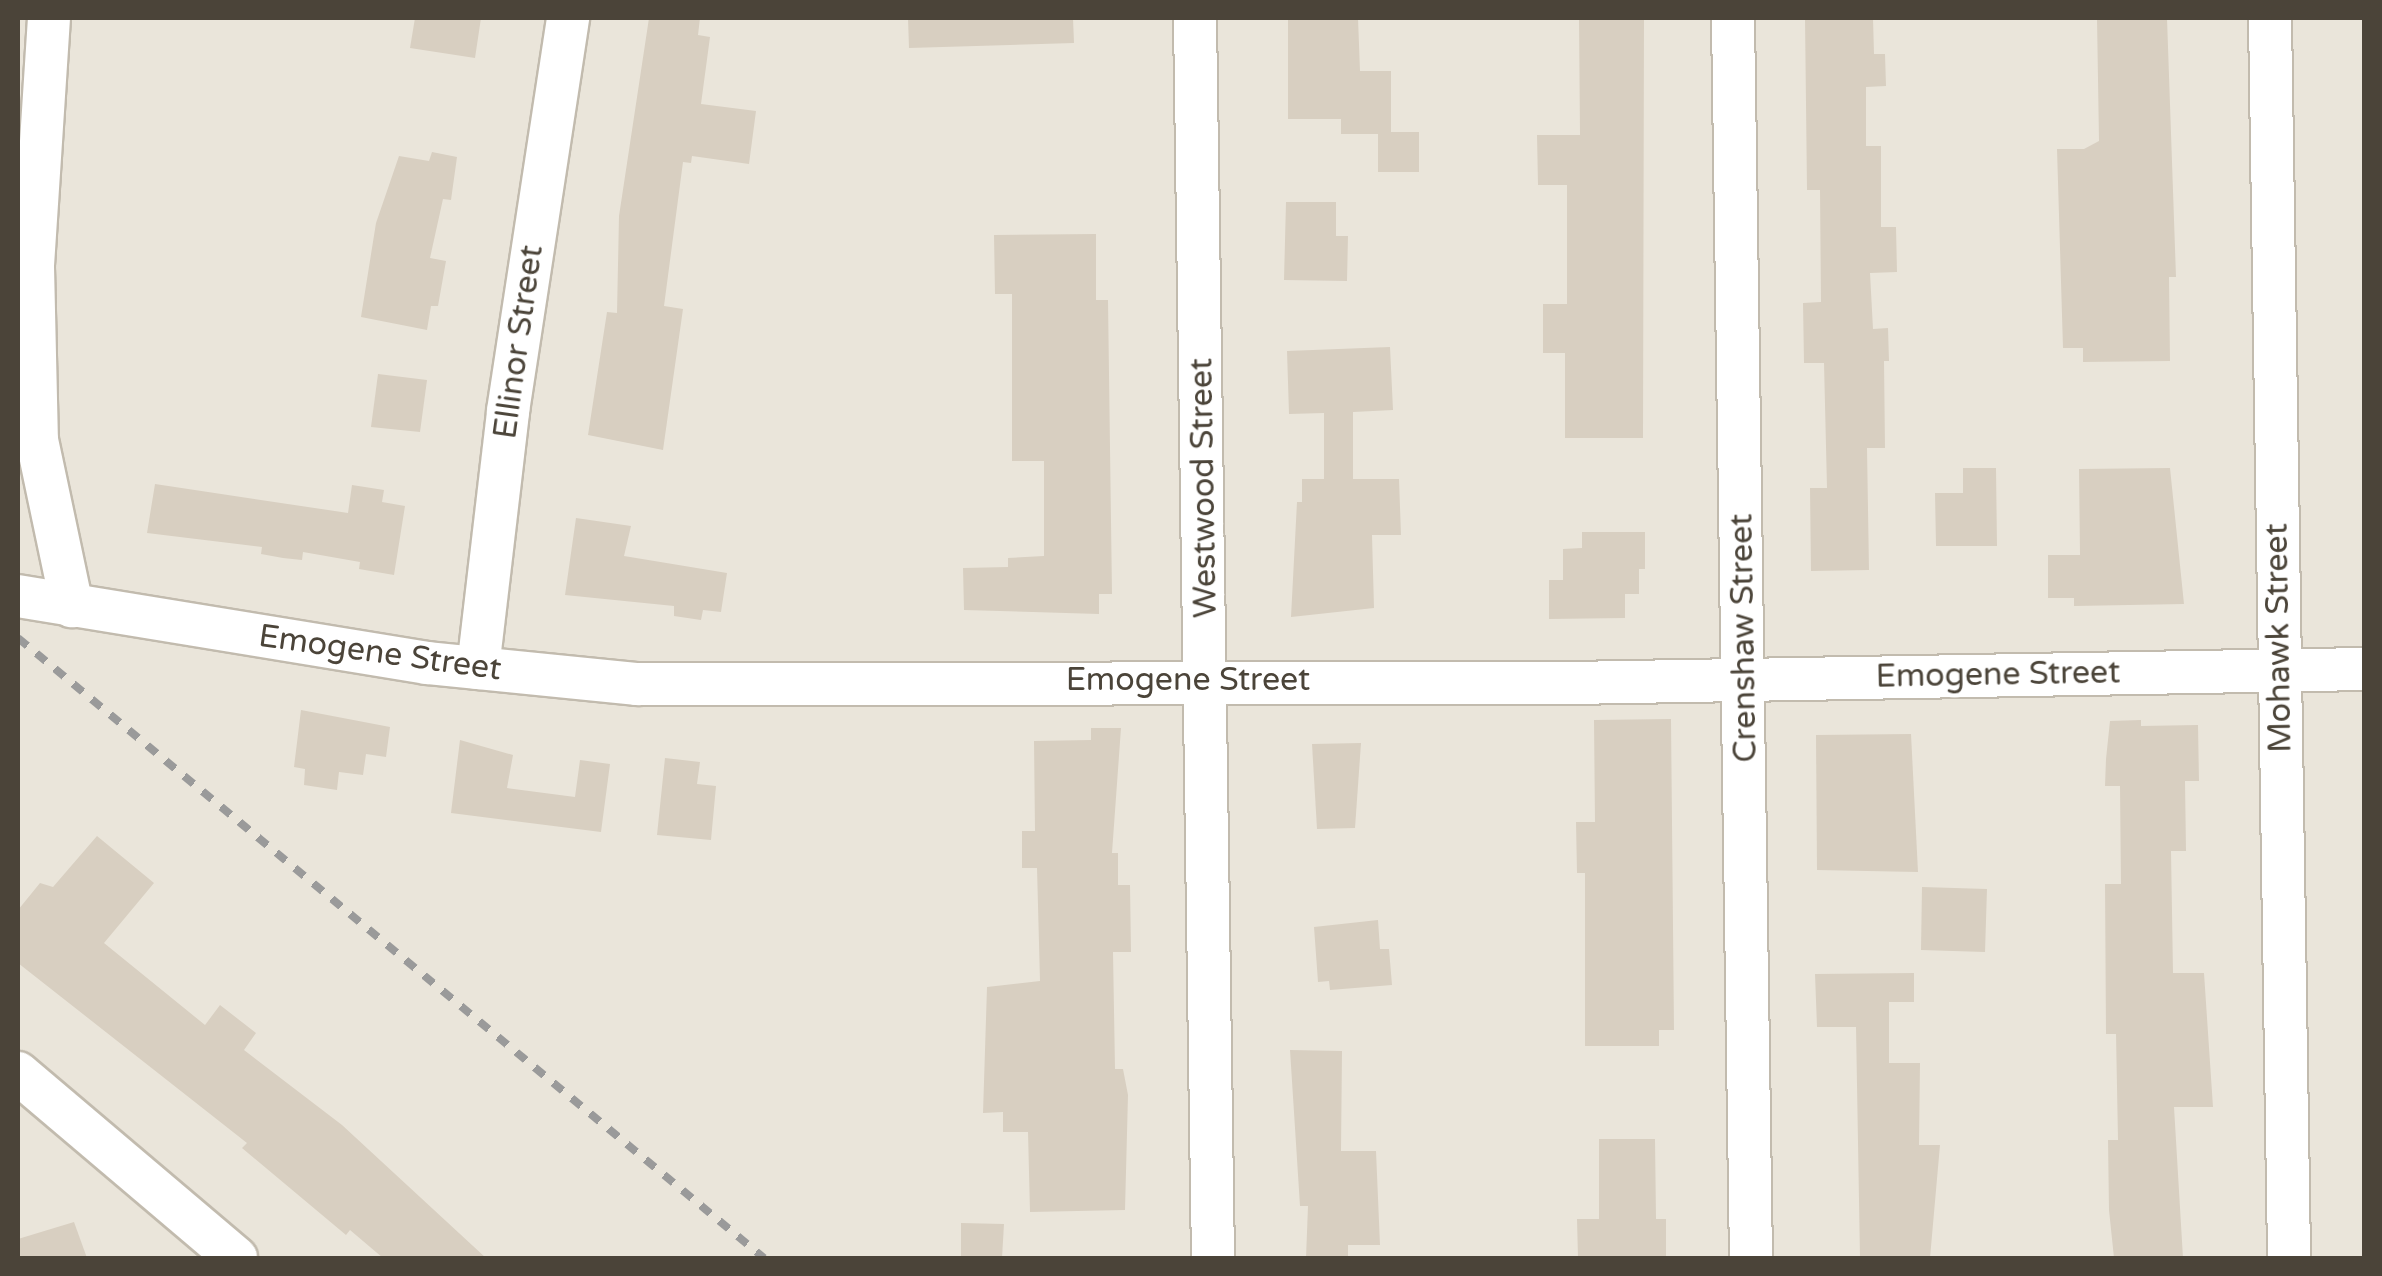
<!DOCTYPE html>
<style>
body{margin:0}
#map{position:relative;width:2382px;height:1276px;overflow:hidden;background:#f6f3ec;font-family:"Varela Round",sans-serif}
div>[style]{position:absolute}
.residential>*{inset:0;background:#eae5da}
.building>*{inset:0;background:#d8cfc1}
.roads{filter:drop-shadow(2px 0 #c2bbae) drop-shadow(-2px 0 #c2bbae) drop-shadow(0 2px #c2bbae) drop-shadow(0 -2px #c2bbae)}
.minor>*{height:42px;margin:-21px;padding:0 21px;transform-origin:21px;border-radius:21px;background:#fff}
.rail>*{height:8px;margin-top:-4px;transform-origin:0;background:repeating-linear-gradient(90deg,#9a9a9a 0 12px,transparent 0 24px)}
span{translate:-50% -50%;white-space:nowrap;text-align:center;line-height:1.15;-webkit-text-stroke:8px #fff;paint-order:stroke}
.street-label{font-size:32px;color:#4b4439}
.frame{position:absolute;inset:0;border:20px solid #4b4439;pointer-events:none}
</style>
<div id="map">
<div class="residential">
<i style="clip-path:polygon(18px 18px,2364px 18px,2364px 1258px,18px 1258px)"></i>
</div>
<div class="building">
<i style="clip-path:polygon(415px 18px,481px 18px,475px 58px,410px 48px)"></i>
<i style="clip-path:polygon(649px 18px,700px 18px,698px 35px,710px 37px,701px 104px,756px 111px,749px 164px,692px 156px,691px 163px,683px 162px,664px 306px,683px 309px,663px 450px,588px 435px,607px 312px,617px 313px,619px 216px)"></i>
<i style="clip-path:polygon(908px 18px,1073px 18px,1074px 43px,909px 48px)"></i>
<i style="clip-path:polygon(1288px 18px,1358px 18px,1360px 71px,1391px 71px,1391px 132px,1419px 132px,1419px 172px,1378px 172px,1378px 134px,1341px 134px,1341px 119px,1288px 119px)"></i>
<i style="clip-path:polygon(1579px 18px,1644px 18px,1643px 438px,1565px 438px,1565px 353px,1543px 353px,1543px 304px,1567px 304px,1567px 185px,1538px 185px,1537px 135px,1580px 135px)"></i>
<i style="clip-path:polygon(1805px 18px,1873px 18px,1874px 54px,1885px 54px,1886px 86px,1866px 87px,1866px 146px,1881px 146px,1881px 227px,1896px 227px,1897px 272px,1870px 273px,1873px 329px,1888px 328px,1889px 361px,1884px 361px,1885px 448px,1867px 448px,1869px 570px,1811px 571px,1810px 488px,1827px 488px,1824px 363px,1804px 363px,1803px 303px,1821px 302px,1820px 190px,1807px 190px)"></i>
<i style="clip-path:polygon(2097px 18px,2167px 18px,2176px 277px,2169px 277px,2170px 361px,2083px 362px,2083px 348px,2063px 348px,2057px 149px,2084px 149px,2099px 141px)"></i>
<i style="clip-path:polygon(432px 152px,457px 157px,451px 200px,443px 199px,430px 258px,446px 261px,438px 306px,431px 306px,427px 330px,361px 317px,376px 223px,399px 156px,429px 161px)"></i>
<i style="clip-path:polygon(1286px 202px,1336px 202px,1336px 236px,1348px 236px,1347px 281px,1284px 280px)"></i>
<i style="clip-path:polygon(1096px 234px,1096px 300px,1108px 300px,1112px 594px,1099px 594px,1099px 614px,964px 610px,963px 568px,1008px 567px,1008px 558px,1044px 556px,1044px 461px,1012px 461px,1012px 294px,995px 294px,994px 235px)"></i>
<i style="clip-path:polygon(1390px 347px,1393px 410px,1353px 412px,1353px 479px,1399px 479px,1401px 535px,1372px 535px,1374px 608px,1291px 617px,1297px 502px,1302px 502px,1302px 479px,1324px 479px,1324px 413px,1289px 414px,1287px 351px)"></i>
<i style="clip-path:polygon(378px 374px,427px 380px,420px 432px,371px 427px)"></i>
<i style="clip-path:polygon(1963px 468px,1996px 468px,1997px 546px,1936px 546px,1935px 493px,1963px 493px)"></i>
<i style="clip-path:polygon(2170px 468px,2184px 604px,2074px 606px,2074px 598px,2048px 598px,2048px 555px,2080px 555px,2079px 469px)"></i>
<i style="clip-path:polygon(155px 484px,348px 513px,352px 485px,384px 490px,382px 502px,405px 506px,394px 575px,359px 569px,360px 562px,303px 552px,302px 560px,283px 558px,261px 554px,262px 547px,147px 533px)"></i>
<i style="clip-path:polygon(576px 518px,631px 526px,624px 556px,727px 573px,721px 612px,703px 610px,701px 620px,674px 616px,674px 606px,565px 595px)"></i>
<i style="clip-path:polygon(1582px 532px,1645px 532px,1645px 569px,1639px 569px,1639px 594px,1625px 594px,1625px 618px,1549px 619px,1549px 580px,1563px 580px,1563px 549px,1582px 548px)"></i>
<i style="clip-path:polygon(301px 710px,390px 727px,386px 757px,366px 754px,363px 775px,339px 772px,337px 790px,304px 785px,305px 769px,294px 767px)"></i>
<i style="clip-path:polygon(1671px 719px,1674px 1030px,1659px 1030px,1659px 1046px,1585px 1046px,1585px 873px,1577px 873px,1576px 822px,1595px 822px,1594px 720px)"></i>
<i style="clip-path:polygon(2141px 720px,2141px 726px,2198px 725px,2199px 781px,2185px 781px,2186px 851px,2171px 851px,2173px 973px,2204px 973px,2213px 1107px,2174px 1107px,2183px 1258px,2114px 1258px,2109px 1210px,2108px 1140px,2118px 1140px,2116px 1034px,2106px 1034px,2105px 884px,2121px 884px,2120px 786px,2105px 786px,2106px 759px,2110px 721px)"></i>
<i style="clip-path:polygon(1091px 728px,1121px 728px,1112px 853px,1118px 853px,1118px 885px,1130px 885px,1131px 952px,1113px 952px,1115px 1069px,1123px 1069px,1128px 1095px,1125px 1210px,1030px 1212px,1028px 1132px,1003px 1132px,1003px 1112px,983px 1113px,987px 987px,1040px 981px,1037px 868px,1022px 868px,1022px 831px,1035px 831px,1034px 741px,1091px 740px)"></i>
<i style="clip-path:polygon(1911px 734px,1918px 872px,1817px 870px,1816px 735px)"></i>
<i style="clip-path:polygon(460px 740px,513px 755px,507px 788px,575px 797px,580px 760px,610px 764px,601px 832px,451px 813px)"></i>
<i style="clip-path:polygon(1361px 743px,1355px 828px,1317px 829px,1312px 744px)"></i>
<i style="clip-path:polygon(665px 758px,700px 762px,697px 784px,716px 786px,711px 840px,657px 835px)"></i>
<i style="clip-path:polygon(97px 836px,154px 883px,104px 943px,205px 1025px,220px 1005px,256px 1033px,244px 1050px,342px 1125px,486px 1258px,383px 1258px,350px 1230px,346px 1235px,242px 1148px,247px 1143px,18px 963px,18px 910px,40px 883px,53px 887px)"></i>
<i style="clip-path:polygon(1922px 887px,1987px 889px,1985px 952px,1921px 950px)"></i>
<i style="clip-path:polygon(1378px 920px,1380px 949px,1389px 949px,1392px 985px,1330px 990px,1329px 981px,1318px 982px,1314px 927px)"></i>
<i style="clip-path:polygon(1914px 973px,1914px 1002px,1889px 1002px,1889px 1063px,1920px 1063px,1919px 1145px,1940px 1145px,1930px 1258px,1860px 1258px,1856px 1027px,1817px 1027px,1815px 974px)"></i>
<i style="clip-path:polygon(1290px 1050px,1342px 1051px,1341px 1151px,1376px 1151px,1380px 1245px,1348px 1245px,1348px 1258px,1306px 1258px,1308px 1206px,1300px 1206px)"></i>
<i style="clip-path:polygon(1599px 1139px,1655px 1139px,1656px 1219px,1666px 1219px,1666px 1258px,1578px 1258px,1577px 1219px,1599px 1219px)"></i>
<i style="clip-path:polygon(74px 1222px,87px 1258px,18px 1258px,18px 1239px)"></i>
<i style="clip-path:polygon(961px 1223px,1004px 1224px,1002px 1258px,961px 1258px)"></i>
</div>
<div class="roads">
<div class="minor">
<i style="left:49px;top:18px;width:250px;rotate:93.7deg"></i>
<i style="left:33px;top:267px;width:173px;rotate:88.7deg"></i>
<i style="left:37px;top:440px;width:170px;rotate:78.1deg"></i>
<i style="left:1195px;top:18px;width:1240px;rotate:89.17deg"></i>
<i style="left:1733px;top:18px;width:1240px;rotate:89.17deg"></i>
<i style="left:2270px;top:18px;width:1240px;rotate:89.12deg"></i>
<i style="left:18px;top:596px;width:414px;rotate:9.3deg"></i>
<i style="left:427px;top:663px;width:211px;rotate:5.7deg"></i>
<i style="left:637px;top:684px;width:934px;rotate:-0.06deg"></i>
<i style="left:1571px;top:683px;width:793px;rotate:-1.01deg"></i>
<i style="left:478px;top:668px;width:259px;rotate:-83.3deg"></i>
<i style="left:508px;top:411px;width:398px;rotate:-81.3deg"></i>
<i style="left:18px;top:1073px;width:286px;rotate:40.3deg"></i>
</div>
</div>
<div class="rail">
<i style="left:18px;top:638px;width:970px;rotate:39.73deg"></i>
</div>
<div class="street-label">
<span style="left:519px;top:342px;rotate:-82deg">Ellinor Street</span>
<span style="left:1204px;top:488px;rotate:-91deg">Westwood Street</span>
<span style="left:1744px;top:638px;rotate:-91deg">Crenshaw Street</span>
<span style="left:2279px;top:638px;rotate:-91deg">Mohawk Street</span>
<span style="left:380px;top:653px;rotate:8deg">Emogene Street</span>
<span style="left:1998px;top:675px;rotate:-1deg">Emogene Street</span>
<span style="left:1188px;top:680px">Emogene Street</span>
</div>
<div class="frame"></div>
</div>
